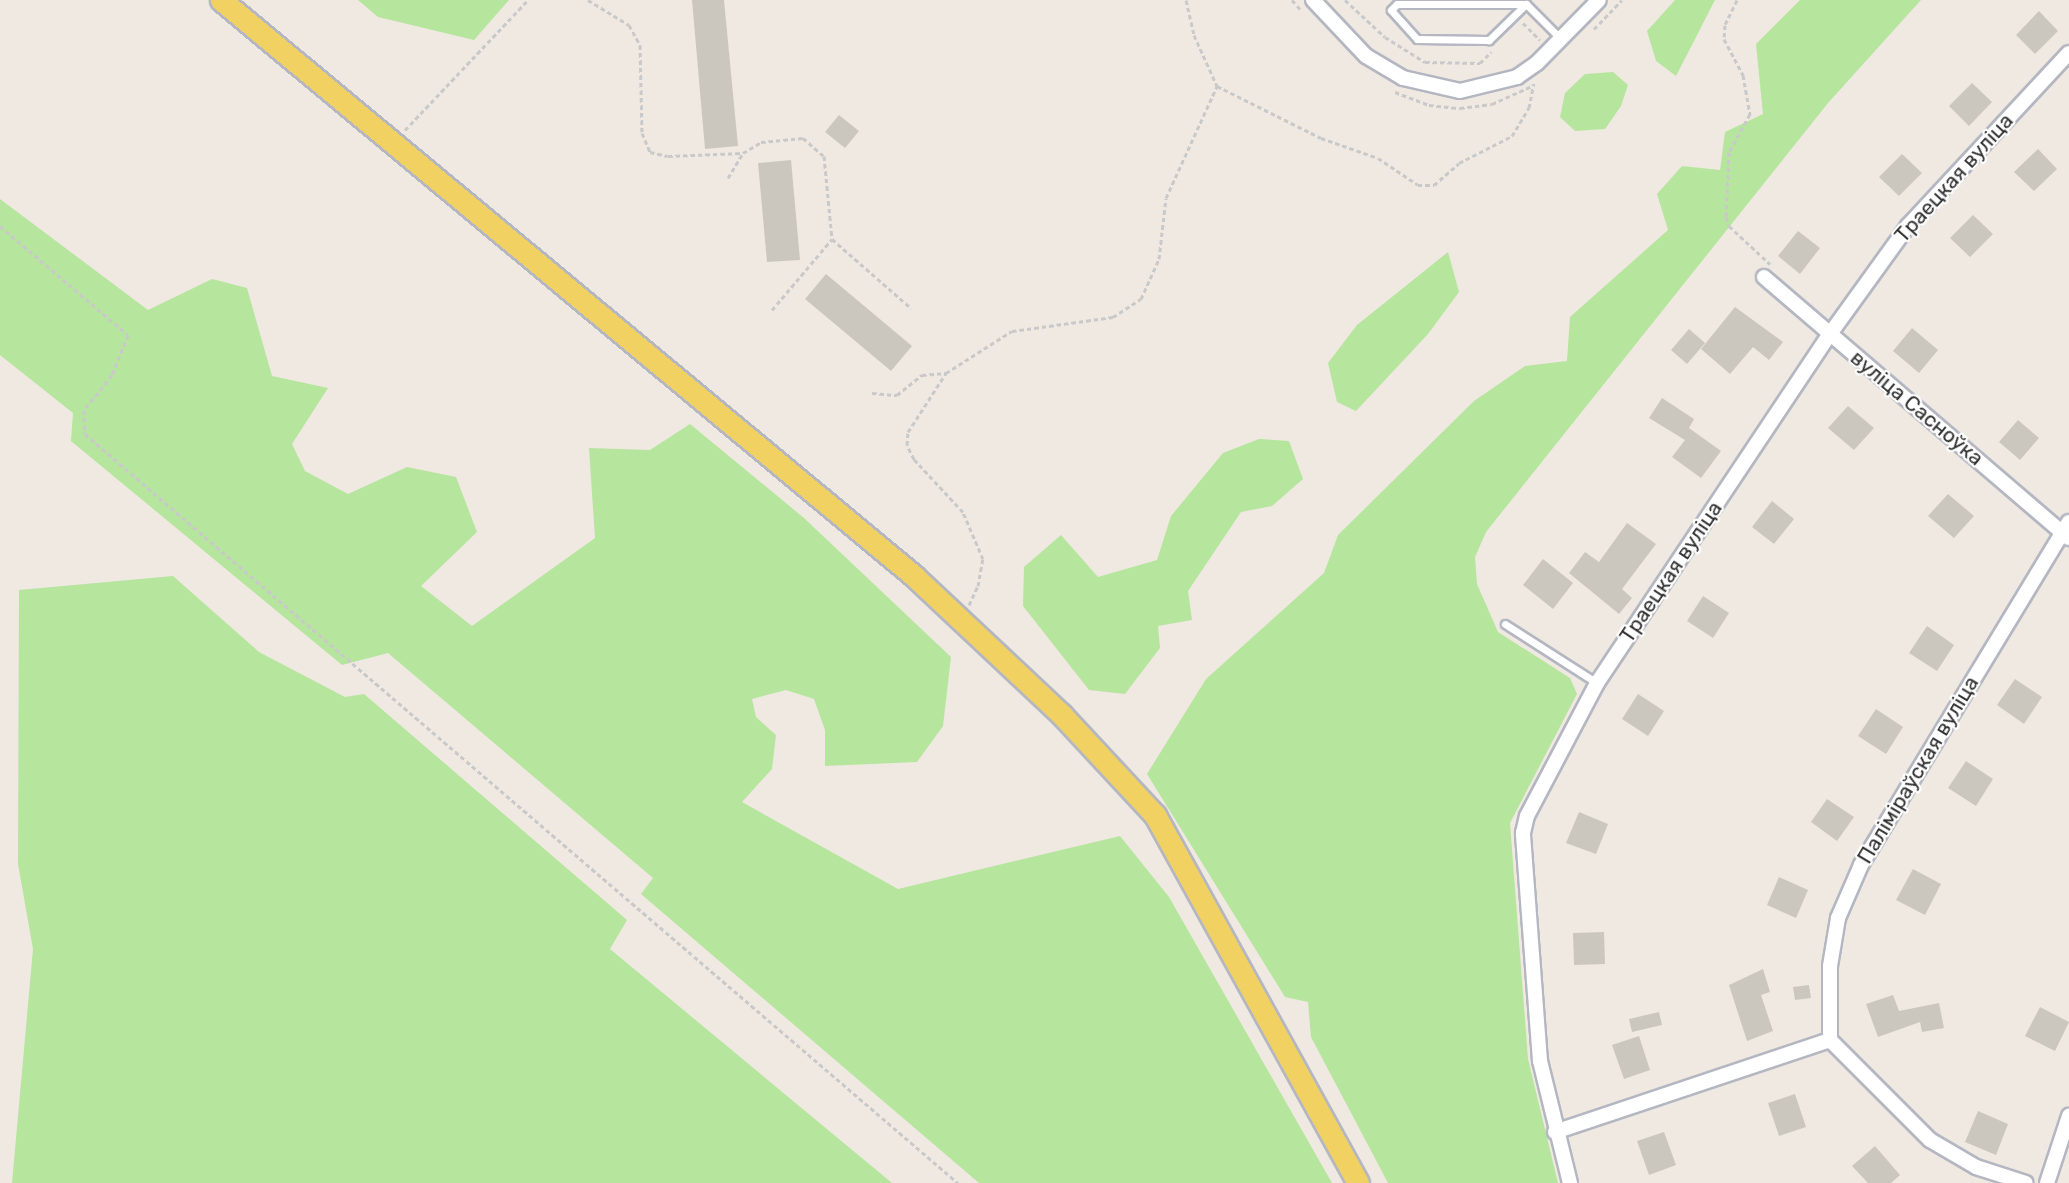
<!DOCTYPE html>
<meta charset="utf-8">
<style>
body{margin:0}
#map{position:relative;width:2069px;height:1183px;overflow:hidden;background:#efe9e1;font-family:Rubik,sans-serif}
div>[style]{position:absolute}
.green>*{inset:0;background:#b6e59e}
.building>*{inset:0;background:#cbc7bf}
.path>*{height:3px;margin-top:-1.5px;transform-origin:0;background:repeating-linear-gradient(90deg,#c9c9c9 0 4.5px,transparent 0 7.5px)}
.roads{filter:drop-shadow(2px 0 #b4b7c1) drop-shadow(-2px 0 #b4b7c1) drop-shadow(0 2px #b4b7c1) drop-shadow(0 -2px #b4b7c1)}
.lane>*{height:7px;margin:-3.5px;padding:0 3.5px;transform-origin:3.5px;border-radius:3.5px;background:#fff}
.street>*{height:14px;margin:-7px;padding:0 7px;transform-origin:7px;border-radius:7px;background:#fff}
.primary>*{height:21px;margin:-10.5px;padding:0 10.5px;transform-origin:10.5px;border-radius:10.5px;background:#f2d163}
span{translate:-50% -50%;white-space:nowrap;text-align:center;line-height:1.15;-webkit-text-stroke:4.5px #fff;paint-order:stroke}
.street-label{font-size:21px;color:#2e2e2e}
</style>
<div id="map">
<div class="green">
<i style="clip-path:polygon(358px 0,509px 0,474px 40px,378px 17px)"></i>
<i style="clip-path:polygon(1675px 0,1715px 0,1676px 76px,1656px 61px,1647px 31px)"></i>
<i style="clip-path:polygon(1800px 0,1921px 0,1828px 103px,1486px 532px,1475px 557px,1477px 584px,1498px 632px,1570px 678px,1577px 694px,1510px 823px,1528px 1059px,1558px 1183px,1388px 1183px,1311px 1037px,1308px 1002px,1285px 997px,1147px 774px,1206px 679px,1324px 573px,1338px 535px,1474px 401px,1525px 366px,1567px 361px,1570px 317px,1668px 230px,1657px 194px,1682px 166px,1720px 170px,1725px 132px,1763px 114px,1756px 44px)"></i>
<i style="clip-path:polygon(1613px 72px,1628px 85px,1621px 106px,1605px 129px,1575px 131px,1560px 117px,1565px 93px,1585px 74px)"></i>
<i style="clip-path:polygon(0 199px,148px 310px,212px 279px,247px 288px,272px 376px,328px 388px,292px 444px,305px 471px,348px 494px,407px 467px,456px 477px,477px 532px,421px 586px,472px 626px,595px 538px,589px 448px,650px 450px,690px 424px,804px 518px,951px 657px,943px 726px,917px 762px,825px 766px,825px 730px,814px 699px,786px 690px,752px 699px,756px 717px,776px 735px,772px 769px,742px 802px,898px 889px,1120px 836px,1169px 897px,1332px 1183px,979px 1183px,641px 894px,653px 878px,388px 653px,342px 665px,71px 441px,73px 413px,0 355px)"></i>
<i style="clip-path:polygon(1448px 252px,1459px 292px,1428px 334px,1356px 411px,1337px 402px,1328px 363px,1357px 325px)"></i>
<i style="clip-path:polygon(1259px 439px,1289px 441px,1303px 479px,1272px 506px,1241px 512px,1188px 591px,1192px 620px,1158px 626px,1160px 648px,1125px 694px,1089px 690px,1023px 606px,1024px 567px,1061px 535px,1098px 577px,1157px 560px,1171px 516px,1223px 453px)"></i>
<i style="clip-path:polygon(173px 576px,259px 652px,345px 697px,364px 694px,627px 920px,610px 949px,892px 1183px,12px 1183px,33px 949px,18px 864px,19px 590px)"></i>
</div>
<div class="building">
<i style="clip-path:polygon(692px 0,724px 0,738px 146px,705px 149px)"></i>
<i style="clip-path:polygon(2039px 11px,2058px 31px,2035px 54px,2016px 35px)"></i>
<i style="clip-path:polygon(1972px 83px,1992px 102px,1969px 126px,1949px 106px)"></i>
<i style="clip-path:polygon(839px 115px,859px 131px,845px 148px,825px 132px)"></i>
<i style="clip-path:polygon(2038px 149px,2057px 169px,2034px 191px,2014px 172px)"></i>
<i style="clip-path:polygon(1902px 154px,1922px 173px,1899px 196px,1879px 177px)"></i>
<i style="clip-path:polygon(791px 160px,800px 260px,767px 262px,758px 163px)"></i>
<i style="clip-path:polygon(1973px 215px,1993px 234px,1970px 257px,1950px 238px)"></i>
<i style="clip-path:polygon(1798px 231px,1820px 248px,1800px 274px,1778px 256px)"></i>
<i style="clip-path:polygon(826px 274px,912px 346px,891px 371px,805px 299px)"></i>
<i style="clip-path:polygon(1735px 307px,1783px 342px,1769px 360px,1753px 347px,1730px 374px,1701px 349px)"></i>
<i style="clip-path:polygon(1912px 328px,1938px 350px,1919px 373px,1893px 351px)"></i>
<i style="clip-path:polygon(1689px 329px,1705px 343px,1687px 364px,1671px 350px)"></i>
<i style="clip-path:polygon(1662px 398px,1694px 419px,1689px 428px,1721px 451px,1701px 478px,1672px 457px,1685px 440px,1649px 418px)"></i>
<i style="clip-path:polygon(1848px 406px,1874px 428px,1854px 450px,1828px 428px)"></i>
<i style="clip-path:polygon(2018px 420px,2039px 438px,2020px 460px,1999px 442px)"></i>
<i style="clip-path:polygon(1948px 494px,1974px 516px,1954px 538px,1928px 516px)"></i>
<i style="clip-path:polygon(1772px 501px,1794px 519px,1774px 544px,1752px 527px)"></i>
<i style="clip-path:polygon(1627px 523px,1656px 544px,1622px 589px,1632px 598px,1619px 614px,1569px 573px,1585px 552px,1599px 562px)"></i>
<i style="clip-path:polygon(1543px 559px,1573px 583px,1553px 609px,1523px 585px)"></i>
<i style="clip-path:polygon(1703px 596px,1729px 613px,1713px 638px,1687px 621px)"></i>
<i style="clip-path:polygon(1927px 626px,1954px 645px,1937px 671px,1909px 653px)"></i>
<i style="clip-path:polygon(2015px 679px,2042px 697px,2024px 724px,1997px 705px)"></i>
<i style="clip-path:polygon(1638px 694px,1664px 711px,1648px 736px,1622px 719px)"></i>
<i style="clip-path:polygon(1876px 709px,1903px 727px,1886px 754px,1858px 736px)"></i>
<i style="clip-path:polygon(1966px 761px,1993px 779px,1976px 806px,1948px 788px)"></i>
<i style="clip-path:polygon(1827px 799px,1854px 817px,1837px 841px,1811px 822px)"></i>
<i style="clip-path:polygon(1579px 812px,1608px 824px,1596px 854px,1566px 843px)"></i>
<i style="clip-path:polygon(1913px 869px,1941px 884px,1925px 915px,1896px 900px)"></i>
<i style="clip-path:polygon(1779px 877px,1808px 890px,1796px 918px,1767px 905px)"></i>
<i style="clip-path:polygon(1604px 932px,1605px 964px,1574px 965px,1573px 933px)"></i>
<i style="clip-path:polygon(1763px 969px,1770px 992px,1761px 995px,1773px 1031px,1747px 1041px,1729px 985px)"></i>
<i style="clip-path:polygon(1809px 985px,1811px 998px,1795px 1000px,1793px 987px)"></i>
<i style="clip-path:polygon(1893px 995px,1899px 1011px,1939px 1003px,1944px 1028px,1922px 1032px,1920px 1022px,1878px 1037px,1866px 1004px)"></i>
<i style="clip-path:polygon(2040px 1007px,2069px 1022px,2055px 1051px,2025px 1036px)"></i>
<i style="clip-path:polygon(1659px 1012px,1662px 1025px,1632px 1032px,1629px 1019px)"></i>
<i style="clip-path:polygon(1639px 1036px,1650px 1070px,1624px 1079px,1612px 1045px)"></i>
<i style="clip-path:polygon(1795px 1094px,1806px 1127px,1779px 1136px,1768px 1103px)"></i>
<i style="clip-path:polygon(1978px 1111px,2008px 1124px,1996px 1155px,1965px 1142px)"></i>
<i style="clip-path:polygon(1664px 1132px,1676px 1165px,1649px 1175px,1637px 1141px)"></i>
<i style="clip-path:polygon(1875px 1146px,1900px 1175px,1891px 1183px,1868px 1183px,1852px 1166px)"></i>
</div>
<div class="path">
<i style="left:588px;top:0;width:48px;rotate:31.4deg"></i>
<i style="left:629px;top:25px;width:23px;rotate:61deg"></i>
<i style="left:640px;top:45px;width:88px;rotate:88.7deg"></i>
<i style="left:642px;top:133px;width:21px;rotate:67deg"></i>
<i style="left:650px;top:152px;width:18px;rotate:13deg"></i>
<i style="left:668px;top:156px;width:75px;rotate:-2.3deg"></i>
<i style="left:1186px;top:0;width:36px;rotate:77deg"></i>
<i style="left:1194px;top:35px;width:56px;rotate:65.7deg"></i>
<i style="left:1217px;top:86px;width:116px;rotate:26.6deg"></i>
<i style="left:1321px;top:138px;width:60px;rotate:19.3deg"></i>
<i style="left:1378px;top:158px;width:48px;rotate:34deg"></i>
<i style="left:1418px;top:185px;width:16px"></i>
<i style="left:1434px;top:185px;width:33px;rotate:-41deg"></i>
<i style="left:1459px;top:163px;width:59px;rotate:-27deg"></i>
<i style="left:1512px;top:136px;width:33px;rotate:-59deg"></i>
<i style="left:1529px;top:108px;width:25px;rotate:-79deg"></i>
<i style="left:1292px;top:0;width:13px;rotate:48deg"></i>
<i style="left:1345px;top:0;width:54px;rotate:42.8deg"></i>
<i style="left:1385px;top:37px;width:47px;rotate:32deg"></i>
<i style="left:1425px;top:62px;width:55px;rotate:1deg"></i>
<i style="left:1480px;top:63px;width:16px;rotate:-45deg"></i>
<i style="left:1737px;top:0;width:28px;rotate:116deg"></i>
<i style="left:1725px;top:25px;width:14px;rotate:94deg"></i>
<i style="left:1724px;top:39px;width:41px;rotate:62.2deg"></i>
<i style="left:1743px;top:75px;width:40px;rotate:80deg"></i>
<i style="left:1750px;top:114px;width:43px;rotate:118.9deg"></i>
<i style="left:1729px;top:152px;width:65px;rotate:92.6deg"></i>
<i style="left:1726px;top:217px;width:9px;rotate:72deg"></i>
<i style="left:1729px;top:226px;width:56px;rotate:42.8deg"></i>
<i style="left:1523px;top:23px;width:24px;rotate:45deg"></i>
<i style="left:1594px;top:29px;width:40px;rotate:-46deg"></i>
<i style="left:1395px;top:92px;width:36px;rotate:21deg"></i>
<i style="left:1429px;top:105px;width:31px;rotate:6deg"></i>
<i style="left:1460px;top:108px;width:32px;rotate:-7deg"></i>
<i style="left:1492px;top:104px;width:44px;rotate:-24.2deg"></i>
<i style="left:405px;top:130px;width:179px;rotate:-46.6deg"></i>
<i style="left:728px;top:178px;width:29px;rotate:-59deg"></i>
<i style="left:743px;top:153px;width:21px;rotate:-31deg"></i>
<i style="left:761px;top:142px;width:42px;rotate:-5.4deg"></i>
<i style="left:803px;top:138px;width:28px;rotate:41deg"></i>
<i style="left:824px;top:156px;width:83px;rotate:84.5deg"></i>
<i style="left:832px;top:239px;width:105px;rotate:41.1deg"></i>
<i style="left:0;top:226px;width:168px;rotate:40.4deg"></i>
<i style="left:128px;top:335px;width:43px;rotate:111.8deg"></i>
<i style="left:112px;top:375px;width:45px;rotate:128.7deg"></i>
<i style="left:84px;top:410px;width:24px;rotate:88deg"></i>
<i style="left:85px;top:434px;width:1150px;rotate:40.63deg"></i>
<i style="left:772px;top:310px;width:93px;rotate:-49.8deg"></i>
<i style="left:872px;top:393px;width:25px;rotate:5deg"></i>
<i style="left:897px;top:395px;width:32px;rotate:-39deg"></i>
<i style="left:922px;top:375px;width:24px;rotate:-5deg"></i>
<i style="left:969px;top:605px;width:21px;rotate:-65deg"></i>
<i style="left:978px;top:586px;width:27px;rotate:-80deg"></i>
<i style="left:983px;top:559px;width:51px;rotate:-113.1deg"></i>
<i style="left:963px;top:512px;width:72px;rotate:-132.8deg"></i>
<i style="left:914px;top:459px;width:16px;rotate:-117deg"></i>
<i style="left:907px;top:445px;width:13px;rotate:-86deg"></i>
<i style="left:908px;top:432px;width:70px;rotate:-57.2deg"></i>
<i style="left:946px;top:373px;width:78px;rotate:-32.5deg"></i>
<i style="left:1012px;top:331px;width:102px;rotate:-7.9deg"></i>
<i style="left:1113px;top:317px;width:33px;rotate:-33deg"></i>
<i style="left:1141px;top:299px;width:44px;rotate:-65.8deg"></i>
<i style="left:1159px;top:259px;width:61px;rotate:-83.5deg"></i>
<i style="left:1166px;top:198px;width:123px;rotate:-65.5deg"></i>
</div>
<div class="roads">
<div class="lane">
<i style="left:1526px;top:4px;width:52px;rotate:135.8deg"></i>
<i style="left:1489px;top:40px;width:72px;rotate:-179.2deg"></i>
<i style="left:1417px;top:39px;width:39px;rotate:-132deg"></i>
<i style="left:1391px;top:10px;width:8px;rotate:-45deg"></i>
<i style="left:1397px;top:4px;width:129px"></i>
<i style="left:1526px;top:4px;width:49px;rotate:45deg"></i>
<i style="left:1505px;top:624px;width:109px;rotate:32.7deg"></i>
</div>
<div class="street">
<i style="left:1313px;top:0;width:77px;rotate:46.6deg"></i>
<i style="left:1366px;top:56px;width:43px;rotate:30.7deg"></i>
<i style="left:1403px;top:78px;width:58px;rotate:12.8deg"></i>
<i style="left:1460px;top:91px;width:59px;rotate:-13.8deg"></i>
<i style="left:1517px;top:77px;width:24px;rotate:-35deg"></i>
<i style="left:1537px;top:63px;width:88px;rotate:-45.5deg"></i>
<i style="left:1764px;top:277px;width:401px;rotate:40.6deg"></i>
<i style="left:1830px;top:1040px;width:141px;rotate:45deg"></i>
<i style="left:1930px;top:1140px;width:53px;rotate:30.4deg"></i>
<i style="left:1976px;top:1167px;width:52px;rotate:17.7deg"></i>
<i style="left:1555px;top:1132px;width:290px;rotate:-18.5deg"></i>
<i style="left:1830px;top:1040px;width:74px;rotate:-90deg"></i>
<i style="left:1830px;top:966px;width:49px;rotate:-80.5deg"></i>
<i style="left:1838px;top:918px;width:58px;rotate:-66.5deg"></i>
<i style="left:1861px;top:865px;width:401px;rotate:-58.8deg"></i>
<i style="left:1570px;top:1183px;width:126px;rotate:-103.8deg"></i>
<i style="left:1540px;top:1061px;width:229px;rotate:-94.3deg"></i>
<i style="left:1523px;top:833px;width:17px;rotate:-77deg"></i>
<i style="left:1527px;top:816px;width:150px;rotate:-62.2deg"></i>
<i style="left:1597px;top:683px;width:420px;rotate:-56.3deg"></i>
<i style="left:1830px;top:334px;width:133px;rotate:-54.2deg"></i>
<i style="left:1908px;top:226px;width:236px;rotate:-47.1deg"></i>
<i style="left:2047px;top:1183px;width:71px;rotate:-71.8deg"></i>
</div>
<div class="primary">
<i style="left:221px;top:0;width:901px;rotate:39.73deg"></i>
<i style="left:914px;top:576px;width:203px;rotate:43.2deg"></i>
<i style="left:1062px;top:715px;width:137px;rotate:47.1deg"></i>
<i style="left:1155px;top:815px;width:420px;rotate:61.1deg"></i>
</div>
</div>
<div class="street-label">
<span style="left:1954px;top:178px;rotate:-48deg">Траецкая вуліца</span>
<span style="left:1917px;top:408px;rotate:40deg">вуліца Сасноўка</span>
<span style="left:1671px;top:572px;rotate:-56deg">Траецкая вуліца</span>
<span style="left:1918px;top:770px;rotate:-59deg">Паліміраўская вуліца</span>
</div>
</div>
